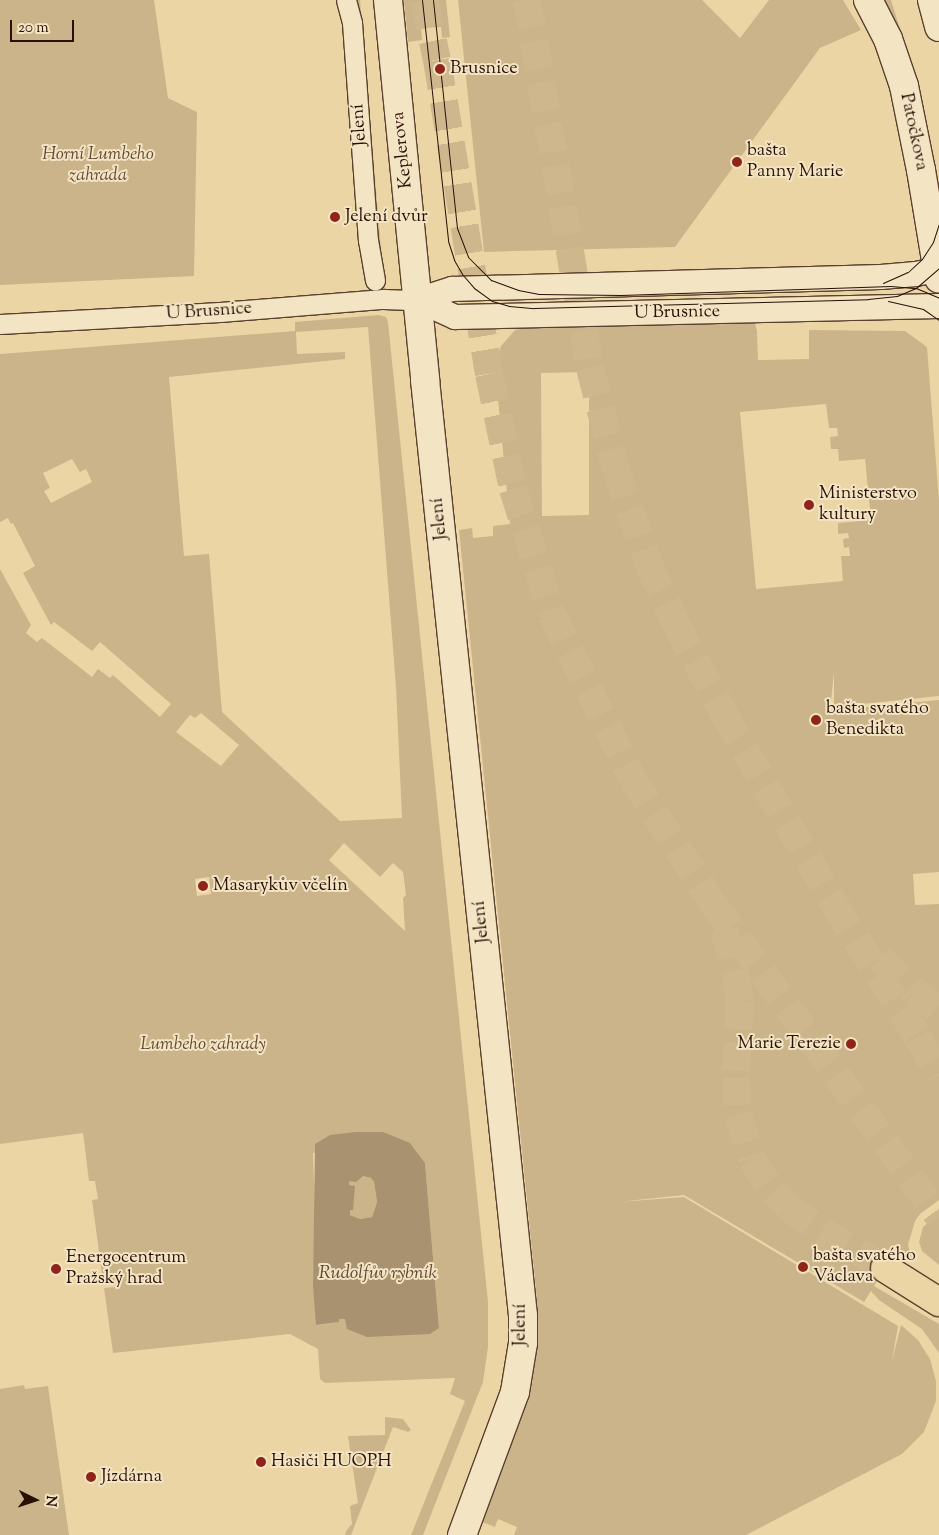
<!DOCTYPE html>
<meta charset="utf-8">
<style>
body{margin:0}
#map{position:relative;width:939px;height:1535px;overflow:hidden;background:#ecd5a5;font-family:"Sorts Mill Goudy",serif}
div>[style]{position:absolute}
.green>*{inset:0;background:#cbb48a}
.water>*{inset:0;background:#a9926f}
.trunk-tunnel>*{height:28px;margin-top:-14px;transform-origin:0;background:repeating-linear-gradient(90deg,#cfb78d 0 28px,transparent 0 42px)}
.roads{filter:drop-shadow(1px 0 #59412e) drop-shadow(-1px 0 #59412e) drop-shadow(0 1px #59412e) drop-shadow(0 -1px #59412e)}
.minor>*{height:19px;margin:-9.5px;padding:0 9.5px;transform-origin:9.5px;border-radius:9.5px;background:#f3e4c4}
.tertiary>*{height:24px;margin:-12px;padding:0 12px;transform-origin:12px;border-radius:12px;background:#f3e4c4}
.secondary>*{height:28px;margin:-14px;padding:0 14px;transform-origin:14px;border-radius:14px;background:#f3e4c4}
.trunk>*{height:28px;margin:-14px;padding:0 14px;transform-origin:14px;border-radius:14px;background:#ecd5a5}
.tram>*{height:1px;margin:-0.5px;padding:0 0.5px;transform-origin:0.5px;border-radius:0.5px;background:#281006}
.dots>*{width:14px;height:14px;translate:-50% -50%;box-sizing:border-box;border:2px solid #f3e4c4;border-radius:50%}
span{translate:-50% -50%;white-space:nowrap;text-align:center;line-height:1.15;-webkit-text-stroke:4px #f3e4c4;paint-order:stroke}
.poi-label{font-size:18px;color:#281006}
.left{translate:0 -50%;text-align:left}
.right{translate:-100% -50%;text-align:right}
.street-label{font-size:18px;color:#281006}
.park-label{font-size:18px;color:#614934;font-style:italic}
.water-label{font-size:19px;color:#624a35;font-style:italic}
.north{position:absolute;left:10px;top:1475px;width:50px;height:50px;-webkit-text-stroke:4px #f3e4c4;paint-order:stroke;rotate:94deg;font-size:14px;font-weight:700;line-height:20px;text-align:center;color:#281006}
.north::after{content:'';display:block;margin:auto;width:18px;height:22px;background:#281006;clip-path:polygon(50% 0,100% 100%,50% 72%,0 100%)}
.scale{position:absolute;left:10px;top:20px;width:64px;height:22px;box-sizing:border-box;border:2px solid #281006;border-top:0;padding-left:6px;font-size:15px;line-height:18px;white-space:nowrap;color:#281006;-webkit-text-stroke:4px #f3e4c4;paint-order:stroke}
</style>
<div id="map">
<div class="green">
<i style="clip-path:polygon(0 0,154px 0,168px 98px,197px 112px,194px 276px,0 285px)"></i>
<i style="clip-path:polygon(354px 0,360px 0,383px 272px,381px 270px,371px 230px)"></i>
<i style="clip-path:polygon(404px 0,446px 0,450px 37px,442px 38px,441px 27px,421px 28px,422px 40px,408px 42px)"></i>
<i style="clip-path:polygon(458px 0,702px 0,740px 38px,769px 0,843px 0,861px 30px,820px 48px,675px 247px,484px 252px)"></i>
<i style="clip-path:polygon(881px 0,891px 0,907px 51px,905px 52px)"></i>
<i style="clip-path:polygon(evenodd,379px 315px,386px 317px,388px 322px,488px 1302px,488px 1347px,483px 1382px,423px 1535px,411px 1535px,465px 1401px,450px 1394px,455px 1378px,325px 1383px,320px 1379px,318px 1349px,290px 1334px,113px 1353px,104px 1288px,115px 1287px,114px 1280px,103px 1282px,92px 1200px,98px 1199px,95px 1181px,89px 1181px,83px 1133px,0 1144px,0 569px,31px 625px,26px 633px,37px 642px,42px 638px,92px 677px,98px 669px,110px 678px,113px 675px,160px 717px,171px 704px,100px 642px,92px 651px,54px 622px,51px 625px,23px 573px,35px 566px,13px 523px,11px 524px,8px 518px,0 522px,0 354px,295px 331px,295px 322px,379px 315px,368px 327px,396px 687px,402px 818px,340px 821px,222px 712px,209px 554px,184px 556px,169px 377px,345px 359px,345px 352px,297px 354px,296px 332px,368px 327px,379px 315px,72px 459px,80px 472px,86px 469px,92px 482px,51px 503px,44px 491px,50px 488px,43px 473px,72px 459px,379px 315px,201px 713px,239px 745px,221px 766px,176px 732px,190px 715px,195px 718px,201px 713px,379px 315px,344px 843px,380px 877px,393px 863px,403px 872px,406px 895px,403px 898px,405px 931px,329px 860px,344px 843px,379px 315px,209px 877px,211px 894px,197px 896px,195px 879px,209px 877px,379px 315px,410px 1143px,425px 1163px,439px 1328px,345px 1319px,338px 1319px,339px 1322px,317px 1325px,313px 1287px,315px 1212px,313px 1153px,410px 1143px)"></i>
<i style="clip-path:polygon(evenodd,754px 321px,757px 331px,758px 360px,809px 359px,809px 330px,905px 331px,927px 347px,939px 501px,939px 696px,834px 707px,834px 672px,831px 701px,826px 711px,939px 700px,939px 872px,913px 874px,915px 905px,939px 904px,939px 1200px,920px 1214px,915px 1221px,908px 1245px,912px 1259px,897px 1249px,874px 1286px,939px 1324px,939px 1353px,922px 1329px,879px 1300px,871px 1291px,864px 1302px,684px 1195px,618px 1202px,684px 1197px,898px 1326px,892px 1361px,901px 1325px,918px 1340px,930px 1359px,936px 1381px,936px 1401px,924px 1432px,902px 1454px,746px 1535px,514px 1535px,517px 1527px,498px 1519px,495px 1527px,482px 1522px,528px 1400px,537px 1351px,537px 1299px,459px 530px,472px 528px,473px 538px,493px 536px,493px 526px,510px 524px,497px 388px,497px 358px,501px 346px,515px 330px,525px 328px,754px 321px,589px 372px,589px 515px,542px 516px,541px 373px,589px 372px,754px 321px,826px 404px,829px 428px,837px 428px,838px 436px,830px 437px,831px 449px,838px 449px,839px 461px,865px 459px,871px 520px,838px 523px,838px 534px,848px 533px,849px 538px,843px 539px,844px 548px,849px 547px,850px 556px,841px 556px,843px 581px,756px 589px,740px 412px,826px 404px)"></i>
<i style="clip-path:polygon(363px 1176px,371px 1178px,374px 1182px,377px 1202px,372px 1217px,360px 1219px,350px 1215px,350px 1210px,352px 1210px,349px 1185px,349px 1181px)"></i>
<i style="clip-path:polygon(939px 1214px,939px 1265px,922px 1251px,919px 1242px,923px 1227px)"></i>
<i style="clip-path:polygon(24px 1385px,25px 1389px,48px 1386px,69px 1535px,0 1535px,0 1389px)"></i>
<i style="clip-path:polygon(385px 1417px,403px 1419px,411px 1430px,408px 1432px,393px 1427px,351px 1535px,345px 1535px,346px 1531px,352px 1524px,350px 1506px,358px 1503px,348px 1436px,385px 1435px)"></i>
</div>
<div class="water">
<i style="clip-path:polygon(evenodd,356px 1132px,383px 1132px,410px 1143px,425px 1163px,439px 1328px,430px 1334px,367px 1337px,347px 1329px,345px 1319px,339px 1319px,339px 1322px,316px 1325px,313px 1287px,315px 1144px,330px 1135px,356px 1132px,363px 1176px,371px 1178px,374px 1182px,377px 1202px,372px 1217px,360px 1219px,350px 1215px,350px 1210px,353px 1210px,355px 1186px,349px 1185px,349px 1181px,356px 1182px,363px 1176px)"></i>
</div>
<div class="trunk-tunnel">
<i style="left:424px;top:0;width:61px;rotate:77.8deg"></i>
<i style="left:437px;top:60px;width:318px;rotate:80.6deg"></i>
<i style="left:489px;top:374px;width:117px;rotate:78.2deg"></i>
<i style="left:513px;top:489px;width:131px;rotate:72.7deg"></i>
<i style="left:552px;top:614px;width:182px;rotate:64deg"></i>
<i style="left:632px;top:778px;width:151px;rotate:57.2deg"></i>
<i style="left:714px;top:905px;width:385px;rotate:54.2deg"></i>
<i style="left:527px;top:0;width:373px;rotate:80.3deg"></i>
<i style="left:590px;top:368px;width:105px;rotate:75.7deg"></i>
<i style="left:616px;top:470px;width:101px;rotate:70.8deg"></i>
<i style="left:649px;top:565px;width:65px;rotate:65.4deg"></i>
<i style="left:676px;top:624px;width:102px;rotate:61.9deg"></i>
<i style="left:724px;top:714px;width:220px;rotate:59.9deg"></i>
<i style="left:834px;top:904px;width:157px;rotate:57.7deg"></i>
<i style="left:918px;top:1037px;width:44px;rotate:61.7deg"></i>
<i style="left:724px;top:930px;width:48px;rotate:75.4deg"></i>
<i style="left:736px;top:976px;width:25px;rotate:81deg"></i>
<i style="left:740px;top:1001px;width:76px;rotate:93deg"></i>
<i style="left:736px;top:1077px;width:38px;rotate:87deg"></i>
<i style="left:738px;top:1115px;width:46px;rotate:72.3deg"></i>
<i style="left:752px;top:1159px;width:39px;rotate:58deg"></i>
<i style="left:773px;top:1192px;width:21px;rotate:45deg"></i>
<i style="left:788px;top:1207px;width:42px;rotate:35.2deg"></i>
<i style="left:822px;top:1231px;width:73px;rotate:30.4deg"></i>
<i style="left:880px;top:958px;width:47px;rotate:44.1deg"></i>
<i style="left:914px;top:991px;width:31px;rotate:37deg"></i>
</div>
<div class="roads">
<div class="minor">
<i style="left:346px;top:0;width:24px;rotate:75deg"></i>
<i style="left:352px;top:23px;width:218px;rotate:85.8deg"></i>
<i style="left:368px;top:240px;width:41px;rotate:80.1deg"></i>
<i style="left:0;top:324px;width:220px;rotate:-3.1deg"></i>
<i style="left:220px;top:312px;width:164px;rotate:-4.6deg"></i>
<i style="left:383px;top:299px;width:35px;rotate:2deg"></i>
</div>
<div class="tertiary">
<i style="left:418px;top:300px;width:41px;rotate:24.7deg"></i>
<i style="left:455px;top:317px;width:484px;rotate:-1.3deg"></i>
<i style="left:418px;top:300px;width:36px;rotate:-18deg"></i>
<i style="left:452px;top:289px;width:429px;rotate:-1.6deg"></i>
<i style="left:881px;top:277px;width:35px;rotate:-5deg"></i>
<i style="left:916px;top:274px;width:24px;rotate:-12deg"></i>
</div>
<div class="secondary">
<i style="left:388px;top:0;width:382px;rotate:84.4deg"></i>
<i style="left:425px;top:380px;width:941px;rotate:84.02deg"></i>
<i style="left:523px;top:1316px;width:27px;rotate:90deg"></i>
<i style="left:523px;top:1343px;width:50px;rotate:99.3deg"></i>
<i style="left:515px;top:1392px;width:153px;rotate:110.3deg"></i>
<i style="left:868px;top:0;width:44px;rotate:62.9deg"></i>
<i style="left:888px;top:39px;width:50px;rotate:71.2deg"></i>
<i style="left:904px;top:86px;width:86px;rotate:78.6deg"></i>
<i style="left:921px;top:170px;width:110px;rotate:80.6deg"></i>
<i style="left:932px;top:0;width:28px;rotate:75deg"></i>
</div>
<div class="trunk">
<i style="left:885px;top:1268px;width:64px;rotate:32.2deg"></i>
</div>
</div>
<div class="tram">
<i style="left:422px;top:0;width:242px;rotate:83.8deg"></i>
<i style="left:448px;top:241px;width:20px;rotate:72deg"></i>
<i style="left:454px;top:260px;width:16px;rotate:60deg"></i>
<i style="left:462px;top:274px;width:18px;rotate:49deg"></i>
<i style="left:474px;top:288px;width:22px;rotate:36deg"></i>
<i style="left:492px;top:301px;width:18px;rotate:16deg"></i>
<i style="left:509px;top:306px;width:25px;rotate:5deg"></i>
<i style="left:534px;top:308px;width:334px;rotate:-1.5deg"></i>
<i style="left:868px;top:299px;width:29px;rotate:-6deg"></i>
<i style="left:897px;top:296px;width:21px;rotate:-23deg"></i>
<i style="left:916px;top:288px;width:30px;rotate:-41deg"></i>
<i style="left:433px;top:0;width:229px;rotate:84deg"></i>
<i style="left:457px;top:228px;width:31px;rotate:69deg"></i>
<i style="left:468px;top:257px;width:33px;rotate:45deg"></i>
<i style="left:491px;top:280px;width:29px;rotate:20deg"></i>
<i style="left:518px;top:290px;width:20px;rotate:11deg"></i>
<i style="left:538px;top:294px;width:83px;rotate:0.7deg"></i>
<i style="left:621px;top:295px;width:270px;rotate:-1.9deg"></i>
<i style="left:891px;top:286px;width:25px;rotate:5deg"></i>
<i style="left:916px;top:288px;width:25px;rotate:23deg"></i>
<i style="left:883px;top:283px;width:27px;rotate:-24deg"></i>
<i style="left:908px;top:272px;width:19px;rotate:-43deg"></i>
<i style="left:922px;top:259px;width:20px;rotate:-57deg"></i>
<i style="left:933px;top:242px;width:19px;rotate:-72deg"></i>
<i style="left:888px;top:301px;width:36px;rotate:13deg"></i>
<i style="left:923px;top:309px;width:19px;rotate:35deg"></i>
</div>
<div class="dots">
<i style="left:440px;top:69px;background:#8f2418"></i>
<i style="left:737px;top:162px;background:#8f2418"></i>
<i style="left:335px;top:217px;background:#8f2418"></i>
<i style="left:809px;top:505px;background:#8f2418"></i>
<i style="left:816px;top:720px;background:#8f2418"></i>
<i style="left:203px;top:886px;background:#8f2418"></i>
<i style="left:851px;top:1044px;background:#8f2418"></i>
<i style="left:803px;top:1267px;background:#8f2418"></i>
<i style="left:56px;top:1269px;background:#8f2418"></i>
<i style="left:261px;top:1462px;background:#8f2418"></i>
<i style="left:91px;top:1477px;background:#8f2418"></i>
</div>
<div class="poi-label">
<span class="left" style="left:450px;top:69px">Brusnice</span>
<span class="left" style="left:747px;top:162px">bašta<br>Panny Marie</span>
<span class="left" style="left:345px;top:217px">Jelení dvůr</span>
<span class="left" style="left:819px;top:505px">Ministerstvo<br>kultury</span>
<span class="left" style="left:826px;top:720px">bašta svatého<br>Benedikta</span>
<span class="left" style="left:213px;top:886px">Masarykův včelín</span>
<span class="right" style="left:841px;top:1044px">Marie Terezie</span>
<span class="left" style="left:813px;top:1267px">bašta svatého<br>Václava</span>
<span class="left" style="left:66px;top:1269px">Energocentrum<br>Pražský hrad</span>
<span class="left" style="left:271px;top:1462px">Hasiči HUOPH</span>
<span class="left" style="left:101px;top:1477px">Jízdárna</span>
</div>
<div class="street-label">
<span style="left:360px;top:125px;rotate:-94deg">Jelení</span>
<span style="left:913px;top:132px;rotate:78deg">Patočkova</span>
<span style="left:403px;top:150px;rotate:-96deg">Keplerova</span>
<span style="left:209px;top:312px;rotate:-4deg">U Brusnice</span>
<span style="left:677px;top:313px;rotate:-1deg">U Brusnice</span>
<span style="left:440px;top:519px;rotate:-96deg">Jelení</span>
<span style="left:482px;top:922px;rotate:-96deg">Jelení</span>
<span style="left:521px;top:1325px;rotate:-90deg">Jelení</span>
</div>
<div class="park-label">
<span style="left:98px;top:166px">Horní Lumbeho<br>zahrada</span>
<span style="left:203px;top:1045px">Lumbeho zahrady</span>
</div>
<div class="water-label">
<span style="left:378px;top:1274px">Rudolfův rybník</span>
</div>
<div class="north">N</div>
<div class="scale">20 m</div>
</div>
